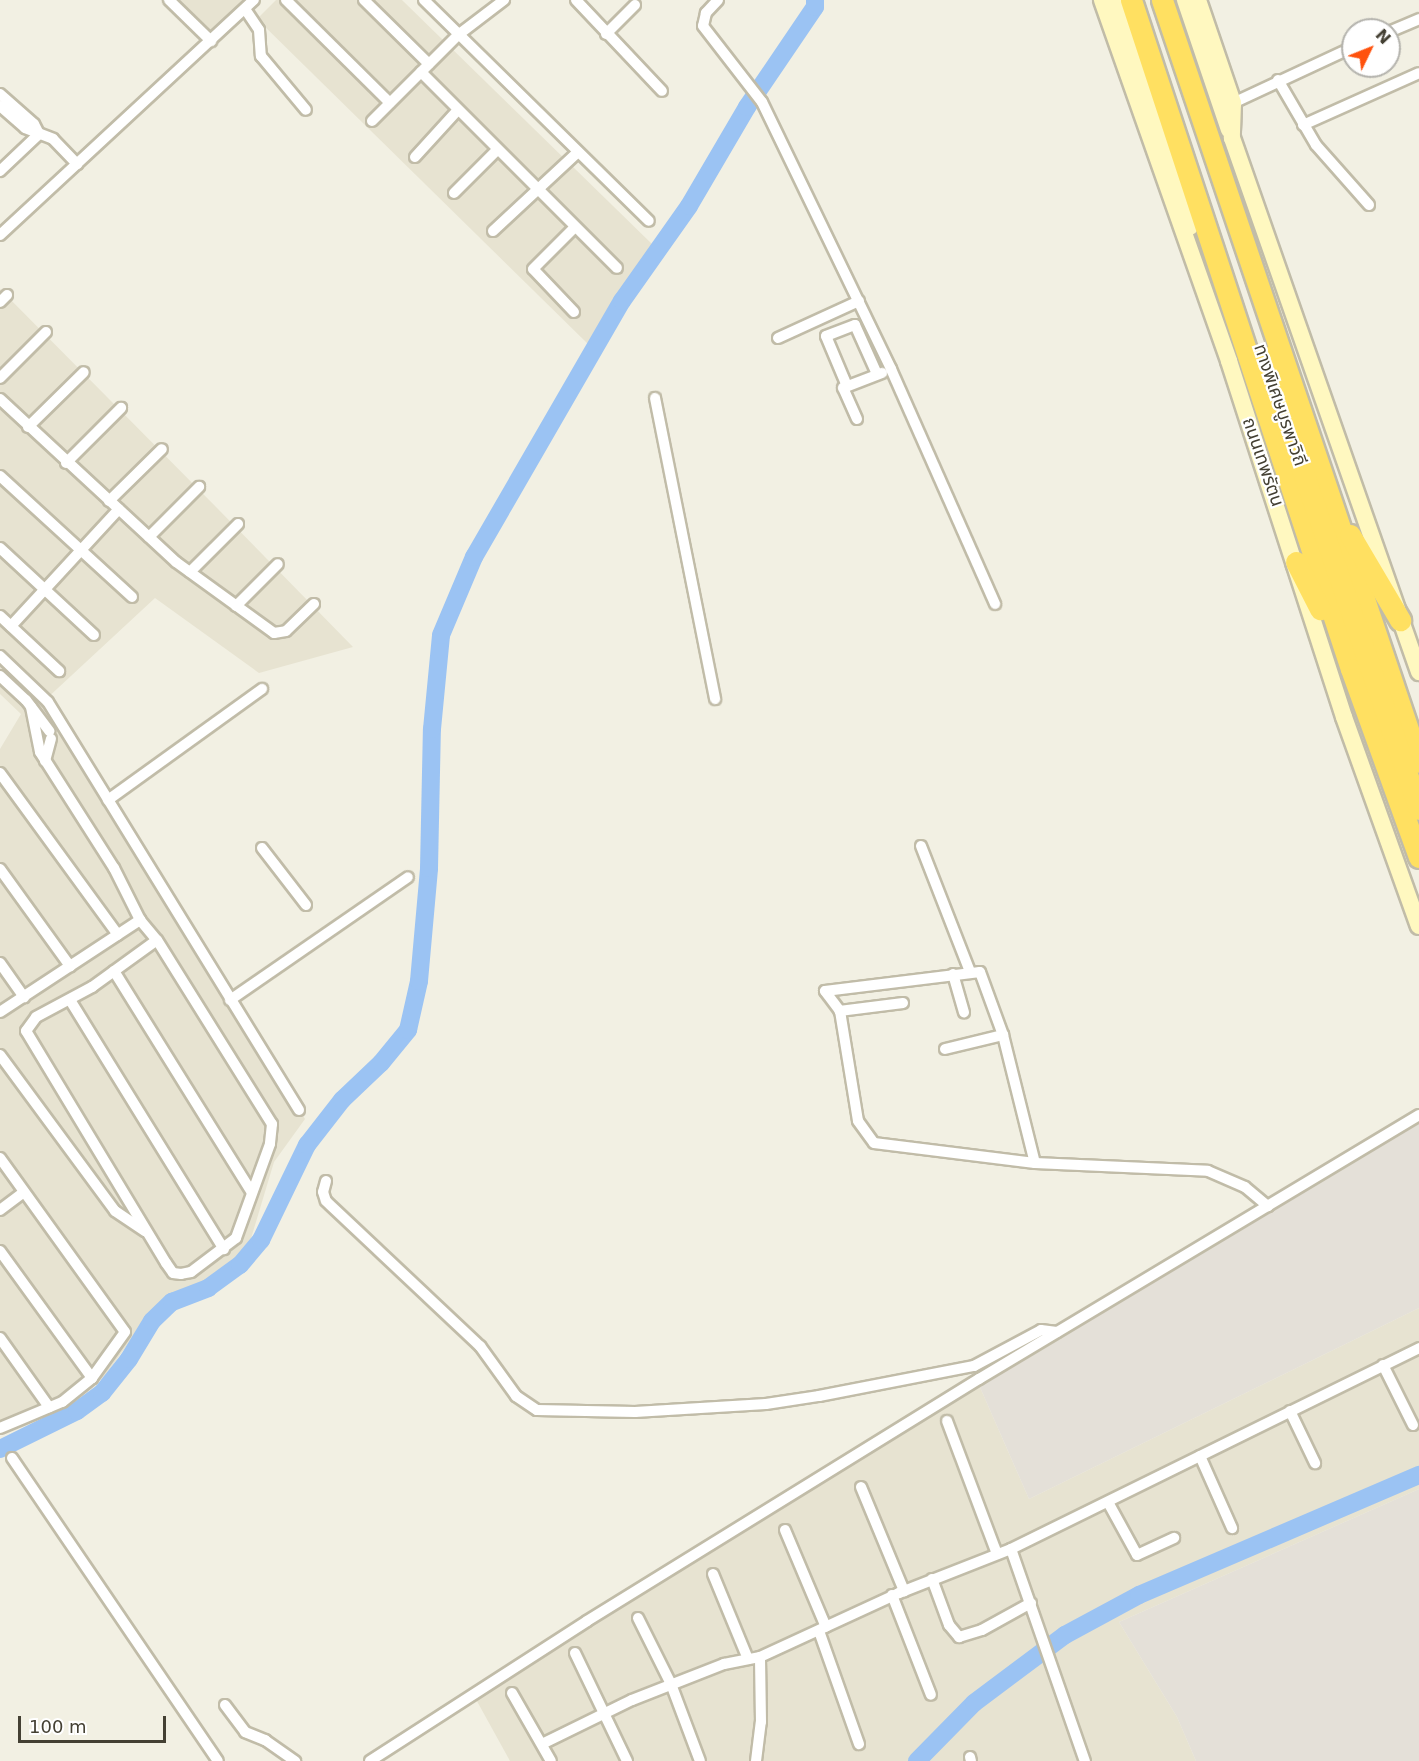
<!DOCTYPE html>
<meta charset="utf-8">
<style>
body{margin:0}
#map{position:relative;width:1419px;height:1761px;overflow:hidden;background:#f2f0e3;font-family:"DejaVu Sans","Noto Sans Thai",sans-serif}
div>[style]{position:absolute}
.residential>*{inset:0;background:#e7e3d1}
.industrial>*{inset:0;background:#e4e0d8}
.river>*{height:18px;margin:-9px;padding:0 9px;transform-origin:9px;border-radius:9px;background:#9bc3f3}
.roads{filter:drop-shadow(2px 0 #c1bca8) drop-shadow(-2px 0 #c1bca8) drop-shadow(0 2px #c1bca8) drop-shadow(0 -2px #c1bca8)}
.street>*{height:10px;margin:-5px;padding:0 5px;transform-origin:5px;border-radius:5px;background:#fff}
.secondary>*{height:16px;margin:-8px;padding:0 8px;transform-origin:8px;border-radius:8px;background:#fff8c0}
.highway>*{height:21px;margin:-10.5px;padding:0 10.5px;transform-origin:10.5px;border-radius:10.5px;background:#ffe061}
span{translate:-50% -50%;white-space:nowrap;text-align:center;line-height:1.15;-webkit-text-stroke:4.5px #fff;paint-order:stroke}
.street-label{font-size:18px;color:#444033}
.north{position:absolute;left:1341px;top:18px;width:60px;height:60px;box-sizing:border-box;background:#fff;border:2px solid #b4b3ad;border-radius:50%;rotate:47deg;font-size:16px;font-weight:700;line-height:24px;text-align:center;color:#444033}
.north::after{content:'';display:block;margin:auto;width:21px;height:27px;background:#ff520d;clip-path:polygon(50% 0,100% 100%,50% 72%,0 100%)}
.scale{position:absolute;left:18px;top:1716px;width:148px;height:27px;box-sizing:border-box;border:3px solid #444033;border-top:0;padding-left:8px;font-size:18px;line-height:21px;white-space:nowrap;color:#444033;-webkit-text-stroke:4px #fff;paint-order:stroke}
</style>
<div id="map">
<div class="residential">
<i style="clip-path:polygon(165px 0,253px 0,211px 44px)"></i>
<i style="clip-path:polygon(276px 0,402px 0,653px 245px,590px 346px,257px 19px)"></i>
<i style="clip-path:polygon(0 289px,218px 509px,353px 647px,259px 673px,155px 598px,44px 701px,0 660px)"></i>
<i style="clip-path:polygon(0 663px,52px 711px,305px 1119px,274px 1162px,243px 1265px,150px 1313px,104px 1377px,71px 1402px,0 1435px,0 749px,21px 714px,0 694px)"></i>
<i style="clip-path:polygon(1419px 1308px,1419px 1489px,1119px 1622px,1177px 1717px,1196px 1761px,510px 1761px,473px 1694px,979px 1385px,1029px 1499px)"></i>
</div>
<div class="industrial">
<i style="clip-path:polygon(1419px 1117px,1419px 1308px,1029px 1499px,979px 1385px)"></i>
<i style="clip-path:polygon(1419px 1489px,1419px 1761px,1196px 1761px,1177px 1717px,1119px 1622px)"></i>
</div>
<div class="river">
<i style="left:0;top:1449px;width:86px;rotate:-26.3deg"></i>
<i style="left:77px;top:1411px;width:31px;rotate:-36deg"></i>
<i style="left:102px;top:1393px;width:43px;rotate:-51.5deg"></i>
<i style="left:129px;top:1359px;width:44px;rotate:-58.8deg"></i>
<i style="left:152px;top:1321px;width:28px;rotate:-44deg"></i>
<i style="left:172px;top:1302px;width:39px;rotate:-21deg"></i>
<i style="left:208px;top:1288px;width:39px;rotate:-36deg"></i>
<i style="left:240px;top:1265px;width:33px;rotate:-50deg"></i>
<i style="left:261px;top:1240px;width:106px;rotate:-64.2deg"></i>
<i style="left:307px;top:1145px;width:57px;rotate:-52.1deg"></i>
<i style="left:342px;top:1100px;width:54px;rotate:-43.5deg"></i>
<i style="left:381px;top:1063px;width:43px;rotate:-50.7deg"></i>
<i style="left:408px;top:1030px;width:50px;rotate:-77.3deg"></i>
<i style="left:419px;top:981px;width:113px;rotate:-84.9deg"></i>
<i style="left:429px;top:868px;width:139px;rotate:-88.8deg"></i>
<i style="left:432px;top:729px;width:94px;rotate:-84.5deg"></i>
<i style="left:441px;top:635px;width:85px;rotate:-67.1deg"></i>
<i style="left:474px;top:557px;width:296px;rotate:-60deg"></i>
<i style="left:622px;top:301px;width:116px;rotate:-54.8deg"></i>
<i style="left:689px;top:206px;width:115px;rotate:-59.6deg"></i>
<i style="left:747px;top:107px;width:121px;rotate:-55.8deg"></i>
<i style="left:815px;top:7px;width:7px;rotate:-90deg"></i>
<i style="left:917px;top:1761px;width:81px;rotate:-45.5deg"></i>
<i style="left:974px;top:1703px;width:114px;rotate:-36.8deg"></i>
<i style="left:1065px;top:1635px;width:84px;rotate:-28.4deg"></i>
<i style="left:1139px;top:1595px;width:305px;rotate:-23.2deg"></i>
</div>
<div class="roads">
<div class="street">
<i style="left:169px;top:0;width:59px;rotate:44.3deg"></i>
<i style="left:286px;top:0;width:146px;rotate:44.7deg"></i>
<i style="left:364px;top:0;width:91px;rotate:44.6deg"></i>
<i style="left:424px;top:0;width:315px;rotate:44.5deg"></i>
<i style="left:576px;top:0;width:125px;rotate:46.6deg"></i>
<i style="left:718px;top:0;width:18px;rotate:133deg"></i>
<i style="left:706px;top:13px;width:13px;rotate:103deg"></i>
<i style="left:703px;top:26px;width:96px;rotate:52.2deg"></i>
<i style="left:762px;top:102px;width:297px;rotate:64.2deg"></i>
<i style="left:891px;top:369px;width:257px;rotate:66.1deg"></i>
<i style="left:245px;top:9px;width:25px;rotate:56deg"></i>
<i style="left:259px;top:30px;width:26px;rotate:86deg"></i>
<i style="left:261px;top:56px;width:70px;rotate:50.2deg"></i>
<i style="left:1389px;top:32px;width:33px;rotate:-23deg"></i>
<i style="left:606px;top:34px;width:41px;rotate:-45deg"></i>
<i style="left:421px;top:72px;width:277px;rotate:45deg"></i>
<i style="left:1278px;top:80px;width:75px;rotate:59.7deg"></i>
<i style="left:1316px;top:145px;width:80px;rotate:48.5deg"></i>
<i style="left:0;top:94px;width:45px;rotate:41.4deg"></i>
<i style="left:34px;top:124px;width:11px;rotate:63deg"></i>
<i style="left:39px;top:134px;width:54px;rotate:136.5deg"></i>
<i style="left:1233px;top:103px;width:132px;rotate:-25deg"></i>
<i style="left:0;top:106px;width:33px;rotate:41deg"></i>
<i style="left:25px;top:128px;width:30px;rotate:21deg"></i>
<i style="left:53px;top:139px;width:35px;rotate:46deg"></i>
<i style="left:372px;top:121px;width:122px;rotate:-45deg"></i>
<i style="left:458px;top:35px;width:58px;rotate:-37.3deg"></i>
<i style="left:1303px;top:125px;width:127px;rotate:-24.1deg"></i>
<i style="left:415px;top:157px;width:62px;rotate:-47.6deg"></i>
<i style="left:454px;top:193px;width:61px;rotate:-45deg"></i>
<i style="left:493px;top:231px;width:116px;rotate:-42.9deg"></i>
<i style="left:0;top:235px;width:346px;rotate:-42.8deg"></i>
<i style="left:0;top:302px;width:10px;rotate:-45deg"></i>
<i style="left:574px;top:312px;width:59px;rotate:-133.6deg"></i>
<i style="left:533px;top:269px;width:59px;rotate:-45deg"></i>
<i style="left:778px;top:338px;width:89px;rotate:-24.6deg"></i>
<i style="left:0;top:378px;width:65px;rotate:-45deg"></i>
<i style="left:847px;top:386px;width:54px;rotate:-112.8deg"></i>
<i style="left:826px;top:336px;width:31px;rotate:-21deg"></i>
<i style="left:855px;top:325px;width:54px;rotate:65.8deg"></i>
<i style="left:655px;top:398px;width:307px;rotate:78.7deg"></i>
<i style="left:0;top:399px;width:240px;rotate:42.8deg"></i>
<i style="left:176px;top:562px;width:121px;rotate:35.9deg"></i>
<i style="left:274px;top:633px;width:12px;rotate:-9deg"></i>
<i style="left:286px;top:631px;width:39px;rotate:-44deg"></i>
<i style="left:857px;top:419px;width:34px;rotate:-114deg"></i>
<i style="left:843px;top:388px;width:42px;rotate:-21deg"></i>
<i style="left:28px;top:427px;width:78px;rotate:-44.5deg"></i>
<i style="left:66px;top:463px;width:78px;rotate:-45deg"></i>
<i style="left:0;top:476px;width:179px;rotate:42.5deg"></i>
<i style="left:109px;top:501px;width:74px;rotate:-44.5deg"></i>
<i style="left:149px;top:537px;width:71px;rotate:-45deg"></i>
<i style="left:0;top:548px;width:128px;rotate:42.8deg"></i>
<i style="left:190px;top:572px;width:68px;rotate:-45deg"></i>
<i style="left:236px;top:606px;width:59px;rotate:-45deg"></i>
<i style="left:0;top:616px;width:81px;rotate:43deg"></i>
<i style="left:11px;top:626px;width:159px;rotate:-47.3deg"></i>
<i style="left:0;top:656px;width:66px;rotate:43.8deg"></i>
<i style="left:48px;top:702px;width:479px;rotate:58.4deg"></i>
<i style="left:0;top:676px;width:35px;rotate:43deg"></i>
<i style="left:26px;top:700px;width:39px;rotate:53deg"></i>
<i style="left:31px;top:707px;width:46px;rotate:78.7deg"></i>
<i style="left:40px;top:752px;width:138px;rotate:57.5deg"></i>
<i style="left:114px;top:868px;width:58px;rotate:63.4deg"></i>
<i style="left:140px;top:920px;width:26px;rotate:50deg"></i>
<i style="left:157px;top:940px;width:217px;rotate:58deg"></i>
<i style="left:272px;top:1124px;width:20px;rotate:96deg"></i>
<i style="left:270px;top:1144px;width:100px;rotate:109.9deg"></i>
<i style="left:236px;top:1238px;width:56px;rotate:142.9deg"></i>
<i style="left:191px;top:1272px;width:10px;rotate:169deg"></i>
<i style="left:181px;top:1274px;width:8px;rotate:-173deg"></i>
<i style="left:173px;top:1273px;width:12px;rotate:-125deg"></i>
<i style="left:166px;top:1263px;width:271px;rotate:-121.1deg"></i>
<i style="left:26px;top:1031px;width:17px;rotate:-54deg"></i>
<i style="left:36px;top:1017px;width:64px;rotate:-28.2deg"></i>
<i style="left:92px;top:987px;width:80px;rotate:-35.9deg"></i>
<i style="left:45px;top:761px;width:23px;rotate:-75deg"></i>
<i style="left:0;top:773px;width:200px;rotate:53.9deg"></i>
<i style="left:108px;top:800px;width:190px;rotate:-35.8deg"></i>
<i style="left:921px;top:846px;width:135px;rotate:68.7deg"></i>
<i style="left:262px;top:848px;width:72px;rotate:52.3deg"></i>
<i style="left:0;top:869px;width:120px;rotate:54.2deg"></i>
<i style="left:0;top:963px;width:42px;rotate:54.8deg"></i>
<i style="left:114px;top:971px;width:261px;rotate:58.1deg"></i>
<i style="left:953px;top:974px;width:40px;rotate:74deg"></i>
<i style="left:70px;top:1000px;width:293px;rotate:58.3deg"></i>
<i style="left:230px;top:1000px;width:216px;rotate:-34.6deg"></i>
<i style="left:903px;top:1003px;width:64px;rotate:172.8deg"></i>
<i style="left:840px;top:1011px;width:111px;rotate:80.7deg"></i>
<i style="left:858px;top:1121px;width:27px;rotate:54deg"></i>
<i style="left:874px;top:1143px;width:162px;rotate:7.1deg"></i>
<i style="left:1035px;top:1163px;width:173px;rotate:2.6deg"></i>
<i style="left:1208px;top:1171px;width:40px;rotate:23.4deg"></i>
<i style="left:1245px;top:1187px;width:30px;rotate:40deg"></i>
<i style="left:840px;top:1011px;width:25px;rotate:-127deg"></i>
<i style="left:825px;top:991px;width:156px;rotate:-7deg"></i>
<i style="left:980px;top:972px;width:67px;rotate:69.9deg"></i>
<i style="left:1003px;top:1035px;width:132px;rotate:76deg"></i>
<i style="left:0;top:1012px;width:168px;rotate:-33.3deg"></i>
<i style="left:945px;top:1049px;width:60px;rotate:-13.6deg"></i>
<i style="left:0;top:1055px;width:194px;rotate:53.6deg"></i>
<i style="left:115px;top:1211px;width:36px;rotate:34deg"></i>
<i style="left:0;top:1158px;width:214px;rotate:54.3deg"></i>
<i style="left:125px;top:1332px;width:57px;rotate:125.7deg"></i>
<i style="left:92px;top:1378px;width:38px;rotate:141deg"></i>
<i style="left:62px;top:1402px;width:67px;rotate:157.2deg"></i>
<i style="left:326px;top:1181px;width:11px;rotate:105deg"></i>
<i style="left:323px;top:1192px;width:9px;rotate:72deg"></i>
<i style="left:326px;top:1201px;width:212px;rotate:43.3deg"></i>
<i style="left:480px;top:1346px;width:62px;rotate:54.2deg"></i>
<i style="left:516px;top:1396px;width:25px;rotate:34deg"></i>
<i style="left:537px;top:1410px;width:98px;rotate:1.2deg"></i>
<i style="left:635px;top:1412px;width:131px;rotate:-3.5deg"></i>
<i style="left:766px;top:1404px;width:54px;rotate:-8.6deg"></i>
<i style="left:819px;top:1396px;width:158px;rotate:-11deg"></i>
<i style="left:974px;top:1366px;width:76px;rotate:-28.2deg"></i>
<i style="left:1041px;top:1330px;width:16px;rotate:7deg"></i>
<i style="left:0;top:1210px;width:30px;rotate:-37deg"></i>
<i style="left:0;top:1251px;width:157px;rotate:54.1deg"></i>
<i style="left:0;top:1338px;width:85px;rotate:54.6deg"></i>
<i style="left:1383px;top:1365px;width:67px;rotate:63.4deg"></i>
<i style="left:1290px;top:1411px;width:58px;rotate:64.3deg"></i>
<i style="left:947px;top:1421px;width:142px;rotate:69.4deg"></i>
<i style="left:1200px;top:1456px;width:79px;rotate:66deg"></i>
<i style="left:12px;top:1458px;width:366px;rotate:55.8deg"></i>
<i style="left:861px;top:1487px;width:113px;rotate:67.5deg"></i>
<i style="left:1109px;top:1504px;width:58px;rotate:61.2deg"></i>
<i style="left:1137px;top:1555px;width:41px;rotate:-24.7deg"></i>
<i style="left:785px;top:1530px;width:105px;rotate:67.1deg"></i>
<i style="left:1011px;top:1549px;width:225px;rotate:70.8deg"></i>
<i style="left:713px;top:1574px;width:92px;rotate:67.6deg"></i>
<i style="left:932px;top:1579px;width:49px;rotate:69.7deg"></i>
<i style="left:949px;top:1625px;width:16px;rotate:50deg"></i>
<i style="left:959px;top:1637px;width:24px;rotate:-17deg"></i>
<i style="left:982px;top:1630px;width:56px;rotate:-28.9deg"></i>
<i style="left:892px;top:1595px;width:107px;rotate:68.7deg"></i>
<i style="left:638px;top:1618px;width:74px;rotate:63.4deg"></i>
<i style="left:671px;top:1684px;width:82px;rotate:69.4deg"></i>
<i style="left:819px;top:1631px;width:120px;rotate:70.5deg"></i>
<i style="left:575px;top:1653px;width:120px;rotate:64.3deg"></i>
<i style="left:512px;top:1693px;width:78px;rotate:60.2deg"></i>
<i style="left:225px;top:1705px;width:34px;rotate:53deg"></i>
<i style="left:245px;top:1732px;width:22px;rotate:22deg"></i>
<i style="left:265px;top:1740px;width:37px;rotate:35deg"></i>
<i style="left:542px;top:1744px;width:100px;rotate:-26.1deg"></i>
<i style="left:632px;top:1700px;width:99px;rotate:-21.4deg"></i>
<i style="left:724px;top:1664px;width:37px;rotate:-11deg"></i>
<i style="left:760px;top:1657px;width:153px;rotate:-24.7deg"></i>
<i style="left:899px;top:1593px;width:120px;rotate:-21.4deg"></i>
<i style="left:1011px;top:1549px;width:455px;rotate:-26.2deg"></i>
<i style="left:970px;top:1757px;width:4px;rotate:76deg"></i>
<i style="left:370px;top:1761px;width:258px;rotate:-32.8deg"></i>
<i style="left:587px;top:1621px;width:461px;rotate:-31.7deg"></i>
<i style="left:979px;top:1379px;width:513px;rotate:-30.96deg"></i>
<i style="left:756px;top:1761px;width:39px;rotate:-83deg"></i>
<i style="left:761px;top:1722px;width:65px;rotate:-90.9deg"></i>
</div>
<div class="secondary">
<i style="left:1102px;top:0;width:383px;rotate:70.6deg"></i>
<i style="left:1229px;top:361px;width:374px;rotate:72.1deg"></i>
<i style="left:1344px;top:717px;width:222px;rotate:70.3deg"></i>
<i style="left:1115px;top:0;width:239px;rotate:71.7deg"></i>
<i style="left:1185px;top:0;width:137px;rotate:71.3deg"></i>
<i style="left:1198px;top:0;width:109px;rotate:71.2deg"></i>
<i style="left:1233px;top:103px;width:35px;rotate:92deg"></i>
<i style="left:1232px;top:138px;width:566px;rotate:70.7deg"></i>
</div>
<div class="highway">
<i style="left:1131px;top:0;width:704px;rotate:71.8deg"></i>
<i style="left:1351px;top:669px;width:200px;rotate:70.1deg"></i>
<i style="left:1162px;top:0;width:804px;rotate:71.36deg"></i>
<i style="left:1263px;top:356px;width:479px;rotate:71deg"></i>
<i style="left:1350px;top:535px;width:99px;rotate:59.5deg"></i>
<i style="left:1296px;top:562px;width:53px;rotate:62.9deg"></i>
</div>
</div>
<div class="street-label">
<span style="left:1280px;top:405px;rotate:71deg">ทางพิเศษบูรพาวิถี</span>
<span style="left:1263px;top:462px;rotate:71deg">ถนนเทพรัตน</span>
</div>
<div class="north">N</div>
<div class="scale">100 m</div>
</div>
